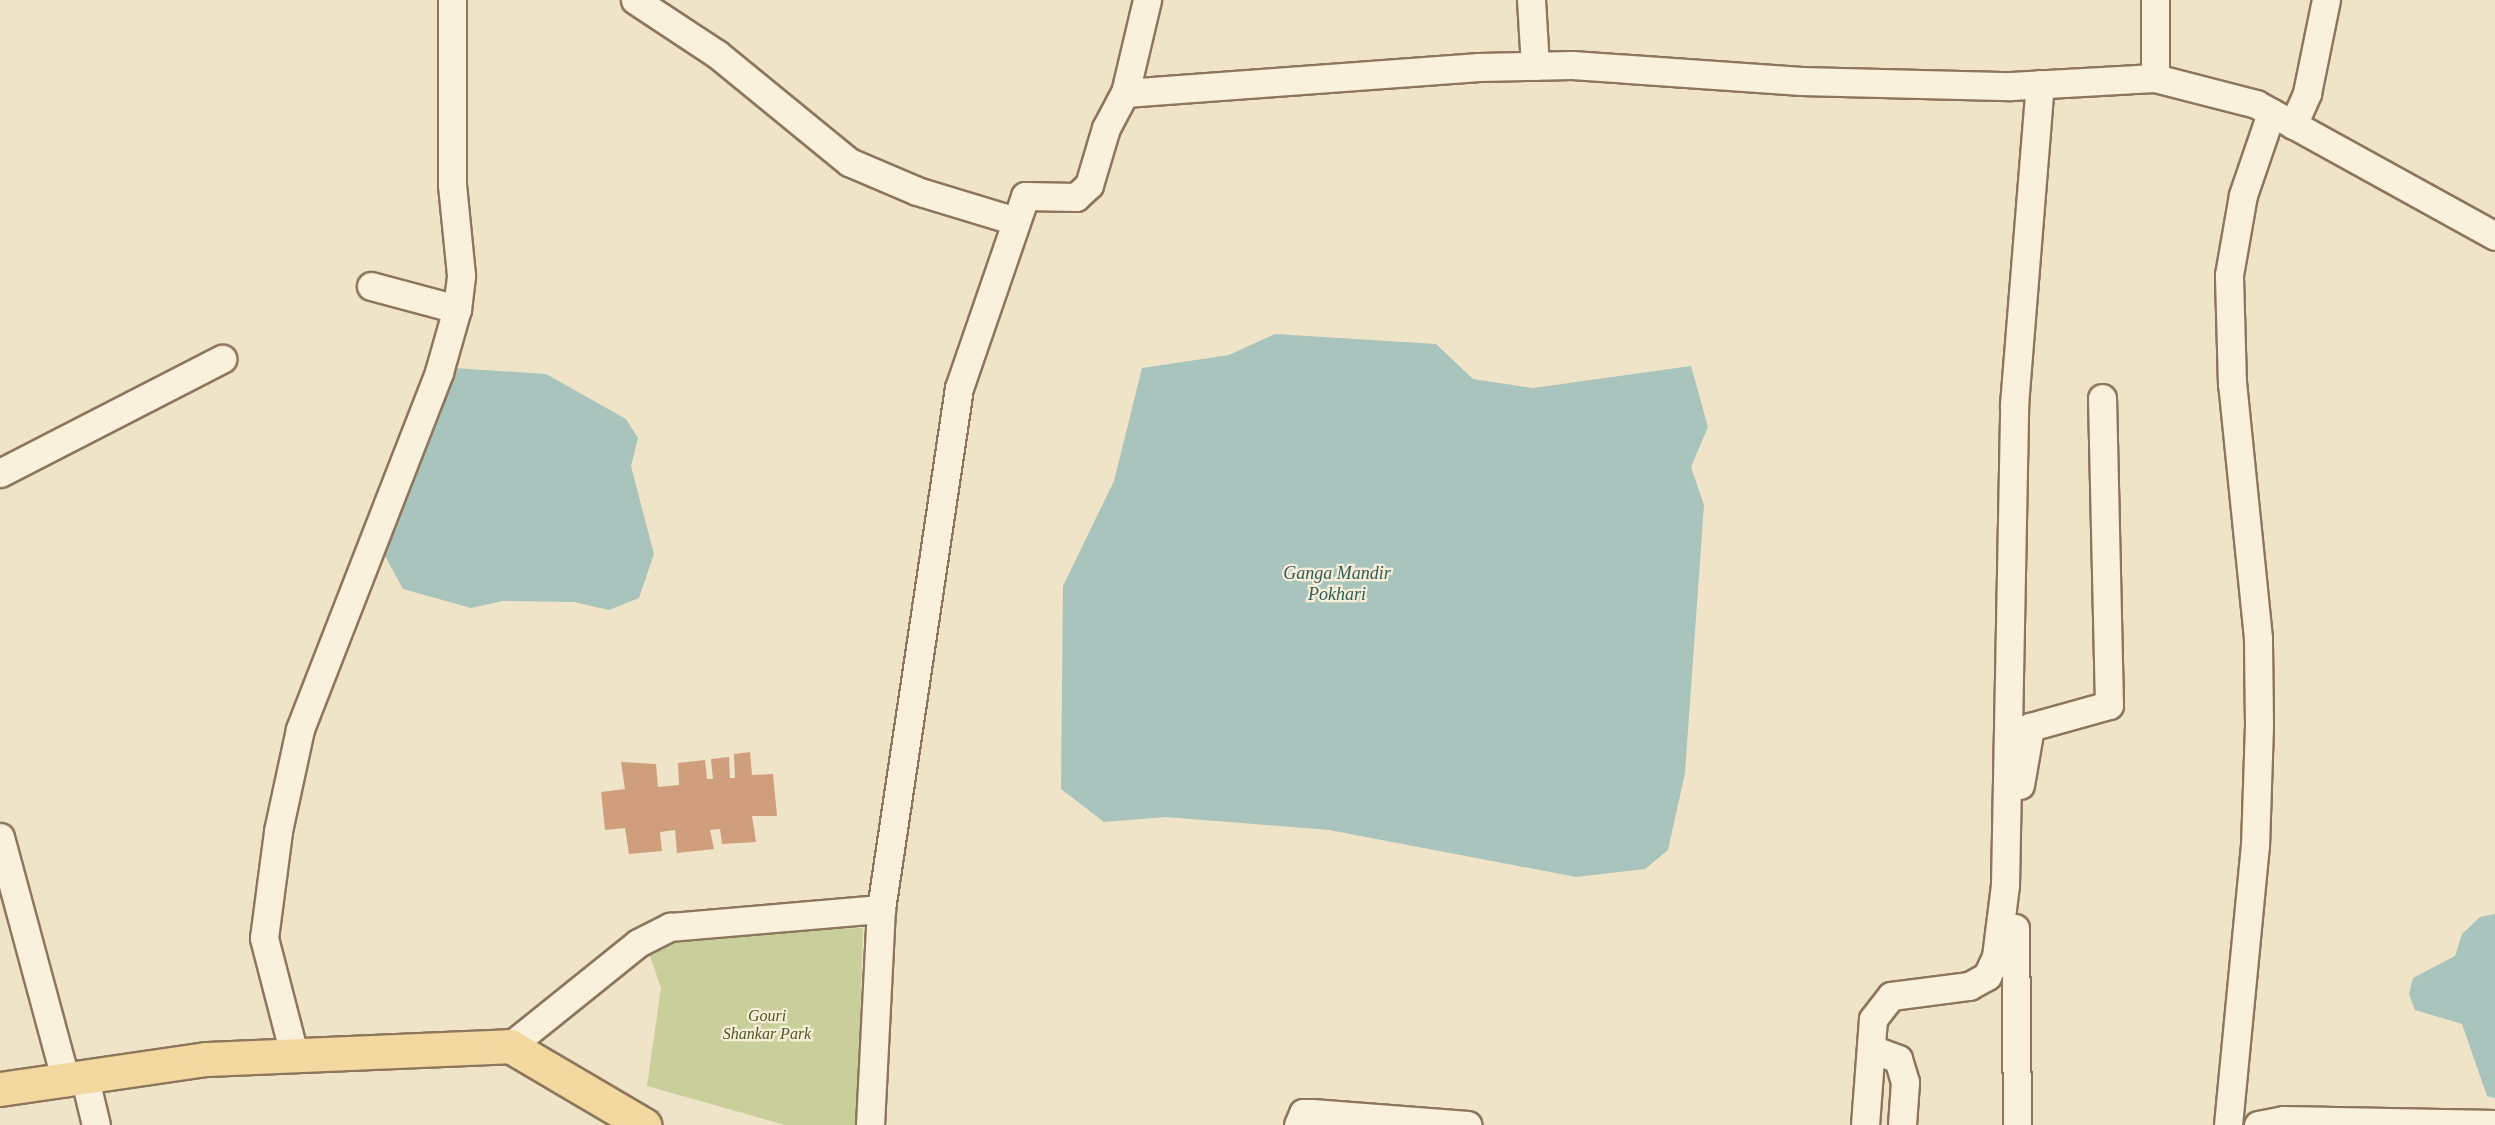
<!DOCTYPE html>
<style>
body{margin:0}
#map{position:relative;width:2495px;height:1125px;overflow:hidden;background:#f0e4c8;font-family:Georgia,serif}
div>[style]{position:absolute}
.green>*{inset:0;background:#c9cf9b}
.water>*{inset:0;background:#a9c4bc}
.building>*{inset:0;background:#cf9f7d}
.roads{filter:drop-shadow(2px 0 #8d765c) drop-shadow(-2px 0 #8d765c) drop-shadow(0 2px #8d765c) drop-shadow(0 -2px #8d765c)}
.minor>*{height:27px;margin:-13.5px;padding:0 13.5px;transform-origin:13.5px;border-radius:13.5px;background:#faf1dc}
.major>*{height:33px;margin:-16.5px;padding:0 16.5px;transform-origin:16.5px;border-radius:16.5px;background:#f3d9a0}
span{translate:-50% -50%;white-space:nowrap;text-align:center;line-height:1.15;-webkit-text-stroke:4.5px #f7eed8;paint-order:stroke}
.park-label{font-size:16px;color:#4d5a26;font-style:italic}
.water-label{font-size:18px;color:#2f5d5a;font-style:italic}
</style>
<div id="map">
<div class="green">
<i style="clip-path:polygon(863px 928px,857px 1125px,785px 1125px,647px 1086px,661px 988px,650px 956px,659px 943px,694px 934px)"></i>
</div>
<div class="water">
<i style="clip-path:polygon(1275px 334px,1436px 344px,1473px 379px,1533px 388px,1691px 366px,1708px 427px,1691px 467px,1704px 505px,1685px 773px,1668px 850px,1645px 869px,1576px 877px,1329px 830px,1166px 817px,1104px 822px,1061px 789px,1063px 586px,1114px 481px,1142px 368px,1229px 355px)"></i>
<i style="clip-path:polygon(454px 368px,546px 374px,626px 419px,638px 438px,631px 466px,654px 554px,639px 598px,609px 610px,574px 602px,503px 601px,471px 608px,403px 589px,385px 556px)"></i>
<i style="clip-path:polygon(2495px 914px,2495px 1098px,2487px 1096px,2462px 1024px,2415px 1010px,2409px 994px,2413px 978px,2455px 956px,2462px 934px,2480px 917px)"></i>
</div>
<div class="building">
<i style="clip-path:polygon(750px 752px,752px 775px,773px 774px,777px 816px,752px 816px,756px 842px,722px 844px,720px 829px,710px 830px,714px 849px,677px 853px,675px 830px,660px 832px,662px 851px,629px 854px,625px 828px,605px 830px,601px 792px,625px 789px,621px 762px,656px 764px,658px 787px,679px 785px,678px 763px,705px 760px,707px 779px,713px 779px,711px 759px,729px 757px,730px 778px,735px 778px,734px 754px)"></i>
</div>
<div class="roads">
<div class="minor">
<i style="left:635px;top:0;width:98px;rotate:33.4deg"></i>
<i style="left:717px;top:54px;width:171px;rotate:39.3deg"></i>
<i style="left:849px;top:162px;width:74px;rotate:23.1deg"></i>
<i style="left:917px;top:191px;width:103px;rotate:16.9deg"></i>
<i style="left:1531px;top:0;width:66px;rotate:86.5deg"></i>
<i style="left:2155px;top:0;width:78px;rotate:90deg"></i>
<i style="left:1125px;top:93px;width:355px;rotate:-4.2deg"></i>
<i style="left:1479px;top:67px;width:93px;rotate:-1.2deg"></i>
<i style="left:1572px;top:65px;width:230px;rotate:4deg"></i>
<i style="left:1801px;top:81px;width:210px;rotate:1.4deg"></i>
<i style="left:2011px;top:86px;width:144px;rotate:-3.2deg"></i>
<i style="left:2155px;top:78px;width:104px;rotate:14.4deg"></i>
<i style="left:2256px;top:104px;width:273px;rotate:28.9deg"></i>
<i style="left:2293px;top:125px;width:35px;rotate:-66deg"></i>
<i style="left:2307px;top:93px;width:95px;rotate:-78.5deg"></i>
<i style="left:371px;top:286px;width:89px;rotate:15deg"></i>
<i style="left:0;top:473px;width:250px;rotate:-27.2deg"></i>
<i style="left:2020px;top:785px;width:59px;rotate:-80.2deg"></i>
<i style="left:2030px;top:727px;width:82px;rotate:-15.6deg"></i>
<i style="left:2109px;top:705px;width:307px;rotate:-91.3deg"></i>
<i style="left:0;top:837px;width:254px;rotate:74.9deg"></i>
<i style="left:2015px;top:928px;width:197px;rotate:89.4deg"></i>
<i style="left:510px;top:1046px;width:164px;rotate:-38.8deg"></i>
<i style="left:638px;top:943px;width:36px;rotate:-27deg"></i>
<i style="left:670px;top:927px;width:212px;rotate:-4.9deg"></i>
<i style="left:1871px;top:1049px;width:29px;rotate:20deg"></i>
<i style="left:1898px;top:1059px;width:24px;rotate:73deg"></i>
<i style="left:1905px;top:1082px;width:43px;rotate:94deg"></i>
<i style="left:294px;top:1054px;width:120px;rotate:-104.5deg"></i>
<i style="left:264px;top:938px;width:108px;rotate:-82.5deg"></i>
<i style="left:278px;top:831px;width:104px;rotate:-77.8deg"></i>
<i style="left:300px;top:729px;width:383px;rotate:-68.7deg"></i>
<i style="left:439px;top:372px;width:66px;rotate:-74.1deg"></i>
<i style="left:457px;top:309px;width:34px;rotate:-83deg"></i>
<i style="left:461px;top:275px;width:90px;rotate:-95.7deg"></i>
<i style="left:452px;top:185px;width:185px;rotate:-90deg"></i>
<i style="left:85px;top:1079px;width:47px;rotate:76.6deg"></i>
<i style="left:870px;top:1125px;width:216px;rotate:-87.1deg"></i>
<i style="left:881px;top:909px;width:527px;rotate:-81.49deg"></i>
<i style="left:959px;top:388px;width:203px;rotate:-71deg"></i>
<i style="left:1025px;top:196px;width:51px;rotate:1.1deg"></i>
<i style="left:1076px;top:197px;width:18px;rotate:-43deg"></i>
<i style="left:1089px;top:185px;width:59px;rotate:-73.4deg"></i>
<i style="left:1106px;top:128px;width:40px;rotate:-62deg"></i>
<i style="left:1125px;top:93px;width:96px;rotate:-76.7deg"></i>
<i style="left:1298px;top:1125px;width:13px;rotate:-67deg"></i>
<i style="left:1303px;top:1113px;width:9px"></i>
<i style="left:1312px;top:1113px;width:156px;rotate:4.4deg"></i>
<i style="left:1865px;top:1125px;width:106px;rotate:-85.7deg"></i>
<i style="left:1873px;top:1019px;width:29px;rotate:-52deg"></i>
<i style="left:1891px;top:996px;width:79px;rotate:-7.3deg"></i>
<i style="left:1969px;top:986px;width:21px;rotate:-29deg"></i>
<i style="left:1987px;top:976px;width:21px;rotate:-65deg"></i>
<i style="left:1996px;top:957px;width:73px;rotate:-82.9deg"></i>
<i style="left:2005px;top:885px;width:480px;rotate:-88.9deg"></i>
<i style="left:2014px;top:405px;width:322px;rotate:-85.4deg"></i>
<i style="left:2228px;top:1125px;width:280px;rotate:-84.5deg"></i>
<i style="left:2255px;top:846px;width:121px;rotate:-88.1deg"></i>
<i style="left:2259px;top:725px;width:87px;rotate:-90.7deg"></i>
<i style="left:2258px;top:638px;width:255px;rotate:-95.8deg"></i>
<i style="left:2232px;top:384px;width:109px;rotate:-91.6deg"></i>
<i style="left:2229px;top:275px;width:81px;rotate:-80.1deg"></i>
<i style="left:2243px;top:195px;width:87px;rotate:-71.1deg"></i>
<i style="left:2258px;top:1125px;width:25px;rotate:-11deg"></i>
<i style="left:2283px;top:1120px;width:212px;rotate:1.1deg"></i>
</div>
<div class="major">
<i style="left:0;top:1089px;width:208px;rotate:-8.3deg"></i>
<i style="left:206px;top:1059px;width:304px;rotate:-2.4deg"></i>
<i style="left:510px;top:1046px;width:156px;rotate:30.5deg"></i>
</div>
</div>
<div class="park-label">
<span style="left:767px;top:1025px">Gouri<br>Shankar Park</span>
</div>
<div class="water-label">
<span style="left:1337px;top:584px">Ganga Mandir<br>Pokhari</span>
</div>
</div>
